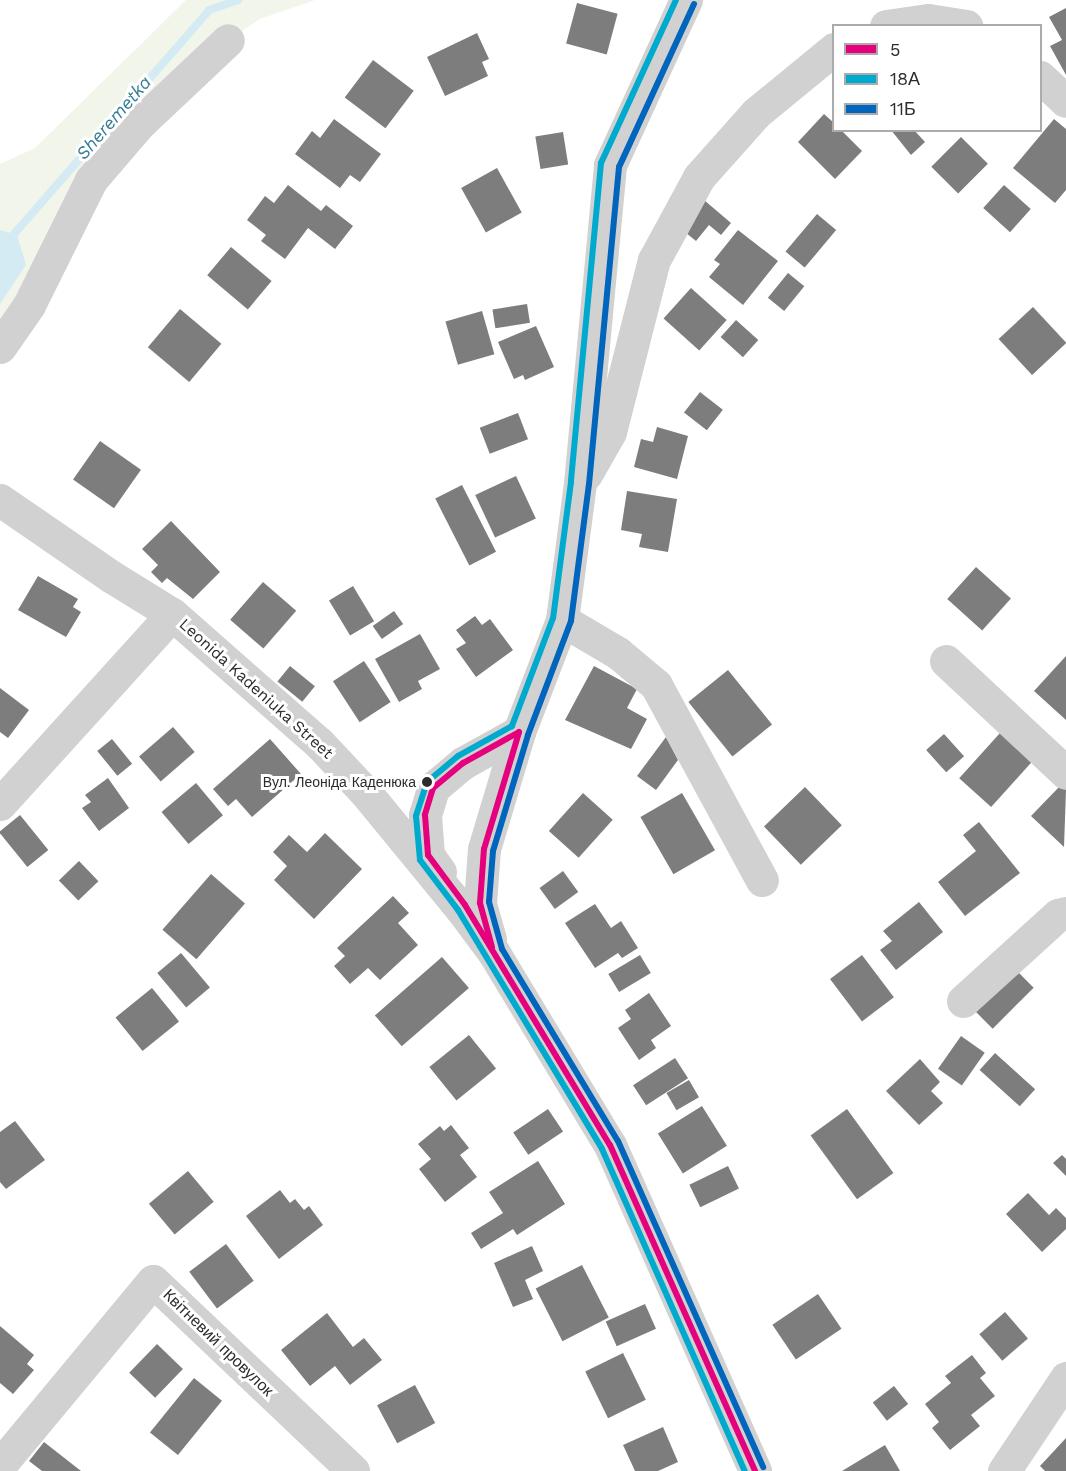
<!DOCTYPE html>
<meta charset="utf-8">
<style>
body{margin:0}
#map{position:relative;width:1066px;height:1471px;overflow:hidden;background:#fff;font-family:"Work Sans",sans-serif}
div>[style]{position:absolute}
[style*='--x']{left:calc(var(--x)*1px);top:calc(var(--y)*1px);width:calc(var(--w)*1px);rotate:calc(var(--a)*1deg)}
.green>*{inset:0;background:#f1f5ea}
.water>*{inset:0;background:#d4ebf3}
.stream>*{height:8px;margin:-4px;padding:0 4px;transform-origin:4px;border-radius:4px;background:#d4ebf3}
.building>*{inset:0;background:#7d7d7d;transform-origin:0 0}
.minor>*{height:33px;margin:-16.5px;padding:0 16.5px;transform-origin:16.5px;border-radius:16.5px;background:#d1d1d1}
.bus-1>*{height:6px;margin:-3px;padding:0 3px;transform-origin:3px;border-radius:3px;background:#e5007d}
.bus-2>*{height:6px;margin:-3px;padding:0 3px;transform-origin:3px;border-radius:3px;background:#00a9ce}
.bus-3>*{height:6px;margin:-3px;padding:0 3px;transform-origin:3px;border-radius:3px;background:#0065bd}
.dots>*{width:16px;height:16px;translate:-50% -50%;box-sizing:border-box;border:3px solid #fff;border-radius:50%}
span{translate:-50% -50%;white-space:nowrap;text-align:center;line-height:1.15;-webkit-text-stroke:6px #fff;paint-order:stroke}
.bus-label{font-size:14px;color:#2c2c2c}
.right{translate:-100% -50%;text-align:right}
.street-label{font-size:16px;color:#2c2c2c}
.water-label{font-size:18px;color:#337d95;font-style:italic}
.legend{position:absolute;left:832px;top:24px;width:210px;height:108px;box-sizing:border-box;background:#fff;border:2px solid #ababab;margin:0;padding:8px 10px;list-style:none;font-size:18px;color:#2c2c2c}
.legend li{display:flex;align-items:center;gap:12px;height:30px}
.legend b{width:30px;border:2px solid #ababab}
</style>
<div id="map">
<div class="green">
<i style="clip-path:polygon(186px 0,315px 0,260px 19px,228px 40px,139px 124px,0 347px,0 164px,35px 148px)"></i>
</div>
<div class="water">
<i style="clip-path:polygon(0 230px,17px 235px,26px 265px,0 304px)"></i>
</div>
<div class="stream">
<i style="--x:0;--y:250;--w:318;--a:-48.9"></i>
<i style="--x:209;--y:10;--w:31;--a:-19"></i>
</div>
<div class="building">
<i style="left:577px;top:3px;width:42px;height:42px;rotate:15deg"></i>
<i style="clip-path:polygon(1066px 8px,1066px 75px,1050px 46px,1062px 40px,1049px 17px)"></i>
<i style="clip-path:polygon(477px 33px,489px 59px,482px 62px,488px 76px,445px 96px,427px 57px)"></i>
<i style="left:373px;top:60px;width:51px;height:47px;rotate:37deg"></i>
<i style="clip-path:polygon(824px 114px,834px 123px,834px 130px,841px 130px,862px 151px,835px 179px,798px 142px)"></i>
<i style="clip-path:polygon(334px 119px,381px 154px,360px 182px,350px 175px,340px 188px,295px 154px,312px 131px,320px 138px)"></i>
<i style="clip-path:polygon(1054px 119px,1066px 129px,1066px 190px,1055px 203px,1013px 168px)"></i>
<i style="clip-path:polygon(891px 130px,914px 130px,925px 142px,911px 155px)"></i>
<i style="left:563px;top:132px;width:33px;height:28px;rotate:81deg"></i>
<i style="left:961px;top:137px;width:38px;height:42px;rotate:45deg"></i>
<i style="left:497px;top:168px;width:51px;height:41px;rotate:61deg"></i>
<i style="clip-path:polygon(288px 185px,321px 211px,326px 205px,353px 226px,335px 249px,308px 228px,285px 259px,261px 241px,266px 235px,247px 220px,265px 196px,274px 203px)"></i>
<i style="left:1004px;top:185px;width:36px;height:31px;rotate:42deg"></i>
<i style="clip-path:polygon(704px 200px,731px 223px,721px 235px,709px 225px,696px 241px,680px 228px)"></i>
<i style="left:817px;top:214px;width:25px;height:49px;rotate:40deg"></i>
<i style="clip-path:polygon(738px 230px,778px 261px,743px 305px,709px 277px,720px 264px,714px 260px)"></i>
<i style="left:231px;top:247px;width:53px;height:37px;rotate:40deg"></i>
<i style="left:788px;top:273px;width:21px;height:32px;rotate:39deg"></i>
<i style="left:691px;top:288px;width:48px;height:41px;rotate:42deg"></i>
<i style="left:527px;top:304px;width:19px;height:35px;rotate:81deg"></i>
<i style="left:1033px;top:307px;width:49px;height:47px;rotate:47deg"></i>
<i style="left:180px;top:309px;width:54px;height:50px;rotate:40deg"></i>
<i style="left:482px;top:311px;width:45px;height:38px;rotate:74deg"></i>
<i style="left:736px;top:320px;width:30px;height:23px;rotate:42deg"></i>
<i style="clip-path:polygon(536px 326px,554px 367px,525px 380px,523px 375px,514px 379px,498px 342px)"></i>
<i style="left:700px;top:392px;width:29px;height:26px;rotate:38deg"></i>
<i style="left:518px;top:413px;width:28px;height:41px;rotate:69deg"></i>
<i style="clip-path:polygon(657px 427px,688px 436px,677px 479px,634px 467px,641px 439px,653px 442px)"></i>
<i style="left:100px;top:441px;width:50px;height:47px;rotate:35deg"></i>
<i style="left:516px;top:476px;width:47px;height:45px;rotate:65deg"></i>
<i style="left:462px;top:485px;width:75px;height:30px;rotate:63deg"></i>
<i style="clip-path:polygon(627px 491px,677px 499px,668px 552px,639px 547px,642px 534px,621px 530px)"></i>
<i style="clip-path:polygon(171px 521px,220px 572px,193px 599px,167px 578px,162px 583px,151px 572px,158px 565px,142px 549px)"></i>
<i style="left:976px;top:567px;width:47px;height:43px;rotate:42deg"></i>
<i style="clip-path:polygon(38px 576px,78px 599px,73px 607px,81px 612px,66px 637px,18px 610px)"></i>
<i style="left:263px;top:582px;width:44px;height:50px;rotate:41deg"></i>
<i style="left:353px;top:586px;width:41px;height:28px;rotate:59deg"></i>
<i style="left:394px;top:611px;width:16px;height:26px;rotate:55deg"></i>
<i style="clip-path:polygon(475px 616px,482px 625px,490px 619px,513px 650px,476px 677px,456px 649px,466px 643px,456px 630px)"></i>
<i style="clip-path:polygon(420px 634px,440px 669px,418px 681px,422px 689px,399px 702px,375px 659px)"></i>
<i style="clip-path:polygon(1066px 656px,1066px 720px,1034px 691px)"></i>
<i style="left:364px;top:661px;width:49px;height:37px;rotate:57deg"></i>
<i style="left:290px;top:666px;width:32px;height:20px;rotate:39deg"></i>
<i style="clip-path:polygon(594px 666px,637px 689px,627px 708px,647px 719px,631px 749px,565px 720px)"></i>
<i style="left:728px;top:670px;width:70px;height:51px;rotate:51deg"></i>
<i style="clip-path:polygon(0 688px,29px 710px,8px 738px,0 732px)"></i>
<i style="left:173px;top:727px;width:33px;height:45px;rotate:49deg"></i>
<i style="left:1000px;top:733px;width:43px;height:61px;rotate:42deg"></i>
<i style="left:944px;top:734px;width:30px;height:24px;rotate:48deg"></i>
<i style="clip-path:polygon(666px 737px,678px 760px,656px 790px,637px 776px)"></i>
<i style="left:112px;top:739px;width:32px;height:19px;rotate:51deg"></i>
<i style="clip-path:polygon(270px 739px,301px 774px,252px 817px,236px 799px,228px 806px,213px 789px)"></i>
<i style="clip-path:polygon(108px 778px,129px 808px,99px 831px,82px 808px,91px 802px,85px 795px)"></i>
<i style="left:196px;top:783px;width:42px;height:45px;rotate:50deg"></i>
<i style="clip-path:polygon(1061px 785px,1066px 790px,1064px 847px,1031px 816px)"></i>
<i style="left:805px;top:787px;width:53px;height:57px;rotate:46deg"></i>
<i style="left:583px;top:793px;width:40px;height:51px;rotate:42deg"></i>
<i style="left:682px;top:793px;width:66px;height:48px;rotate:60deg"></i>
<i style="left:20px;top:815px;width:45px;height:27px;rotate:51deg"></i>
<i style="clip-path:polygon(979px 822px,1020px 873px,965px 916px,938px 882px,976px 851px,963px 835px)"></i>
<i style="clip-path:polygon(325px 833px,362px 869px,314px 919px,274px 880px,287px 866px,273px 852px,289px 835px,307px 852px)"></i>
<i style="left:79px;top:861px;width:28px;height:28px;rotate:46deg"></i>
<i style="left:563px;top:871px;width:26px;height:29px;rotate:54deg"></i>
<i style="left:211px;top:874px;width:45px;height:74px;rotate:41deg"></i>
<i style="clip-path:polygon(393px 896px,409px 913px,398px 923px,418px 945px,380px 980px,368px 968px,350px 984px,334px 966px,345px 956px,337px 948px)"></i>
<i style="clip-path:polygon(919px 902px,943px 932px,896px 970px,880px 950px,892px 941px,883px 931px)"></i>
<i style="clip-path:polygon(595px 904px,611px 928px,621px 921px,638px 948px,622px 958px,618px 953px,595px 968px,565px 923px)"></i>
<i style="left:181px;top:953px;width:45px;height:31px;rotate:50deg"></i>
<i style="left:640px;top:955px;width:21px;height:37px;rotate:59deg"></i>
<i style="left:862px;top:955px;width:53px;height:40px;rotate:53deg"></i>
<i style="left:442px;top:957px;width:41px;height:89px;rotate:49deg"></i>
<i style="left:1016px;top:970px;width:25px;height:58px;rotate:45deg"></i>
<i style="left:152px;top:988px;width:43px;height:47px;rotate:51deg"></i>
<i style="clip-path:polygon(649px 993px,671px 1026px,651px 1040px,656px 1048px,639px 1060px,618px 1028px,631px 1019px,625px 1010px)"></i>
<i style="left:469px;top:1035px;width:43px;height:51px;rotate:51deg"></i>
<i style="left:961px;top:1036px;width:29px;height:40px;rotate:35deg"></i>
<i style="left:995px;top:1053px;width:54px;height:23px;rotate:42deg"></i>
<i style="left:675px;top:1058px;width:24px;height:50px;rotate:57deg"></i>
<i style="clip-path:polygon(920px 1059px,940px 1082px,931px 1091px,943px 1103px,919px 1125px,886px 1091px)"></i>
<i style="left:689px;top:1080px;width:20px;height:26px;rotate:60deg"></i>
<i style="left:702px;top:1106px;width:47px;height:52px;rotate:58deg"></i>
<i style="left:548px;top:1109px;width:27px;height:42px;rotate:56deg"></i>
<i style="left:847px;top:1109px;width:79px;height:45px;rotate:54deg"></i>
<i style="clip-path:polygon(15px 1121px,45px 1160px,6px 1189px,0 1182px,0 1132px)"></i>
<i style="clip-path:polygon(451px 1125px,469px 1148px,460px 1155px,477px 1177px,445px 1202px,419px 1169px,431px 1159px,418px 1144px,440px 1126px,444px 1131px)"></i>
<i style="clip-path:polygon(1062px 1155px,1066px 1159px,1066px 1176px,1053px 1163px)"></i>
<i style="clip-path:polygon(538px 1161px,565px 1204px,517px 1235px,513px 1229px,481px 1249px,471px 1233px,503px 1213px,489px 1192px)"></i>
<i style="left:728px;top:1166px;width:25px;height:43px;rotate:64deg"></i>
<i style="left:188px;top:1171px;width:40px;height:51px;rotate:50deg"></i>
<i style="clip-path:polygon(280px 1190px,290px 1203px,295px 1199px,304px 1210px,309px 1206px,323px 1225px,279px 1259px,246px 1216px)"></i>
<i style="clip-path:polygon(1028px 1193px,1049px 1215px,1056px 1208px,1066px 1218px,1066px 1229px,1042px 1252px,1006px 1214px)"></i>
<i style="left:226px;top:1244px;width:46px;height:46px;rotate:53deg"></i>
<i style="clip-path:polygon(532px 1246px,543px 1271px,525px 1280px,533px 1299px,513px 1307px,494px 1263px)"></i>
<i style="left:582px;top:1265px;width:59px;height:52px;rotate:63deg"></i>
<i style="left:818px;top:1294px;width:42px;height:55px;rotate:56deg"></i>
<i style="left:645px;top:1304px;width:27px;height:43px;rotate:66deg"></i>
<i style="left:1005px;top:1312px;width:35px;height:34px;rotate:49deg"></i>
<i style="clip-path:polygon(327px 1313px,353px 1347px,364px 1338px,382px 1360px,350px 1385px,335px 1366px,310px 1386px,281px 1350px)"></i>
<i style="clip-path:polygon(0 1326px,34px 1355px,27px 1364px,34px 1370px,13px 1394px,0 1383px)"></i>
<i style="left:157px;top:1344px;width:36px;height:40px;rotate:44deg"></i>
<i style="left:623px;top:1353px;width:52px;height:42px;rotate:64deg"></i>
<i style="clip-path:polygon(972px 1355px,986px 1373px,980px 1378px,995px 1396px,971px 1415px,980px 1426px,950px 1450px,932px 1428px,939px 1422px,925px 1404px,951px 1383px,945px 1376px)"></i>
<i style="left:194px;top:1378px;width:36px;height:70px;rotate:39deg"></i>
<i style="left:415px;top:1385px;width:43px;height:43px;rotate:62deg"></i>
<i style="left:894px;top:1386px;width:23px;height:27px;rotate:52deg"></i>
<i style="clip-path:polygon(663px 1427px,678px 1462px,658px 1471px,635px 1471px,623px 1445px)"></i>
<i style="clip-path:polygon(1066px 1438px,1066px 1471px,1045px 1471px,1040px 1466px)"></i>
<i style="clip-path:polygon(44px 1442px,81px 1471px,42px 1471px,29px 1461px)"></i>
<i style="clip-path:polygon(885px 1445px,900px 1471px,842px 1471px)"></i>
</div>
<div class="minor">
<i style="--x:886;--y:26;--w:42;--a:-8.1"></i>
<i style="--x:928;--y:20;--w:39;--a:9"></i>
<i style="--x:1040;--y:77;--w:35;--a:43"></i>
<i style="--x:0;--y:347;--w:51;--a:-55.4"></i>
<i style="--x:29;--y:305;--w:140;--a:-63.6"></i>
<i style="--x:91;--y:180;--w:74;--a:-49.4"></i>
<i style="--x:139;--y:124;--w:122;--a:-43.3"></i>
<i style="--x:586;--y:474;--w:48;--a:-60.3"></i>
<i style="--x:610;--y:432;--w:178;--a:-75.7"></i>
<i style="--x:654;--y:260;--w:94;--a:-61.5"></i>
<i style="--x:699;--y:177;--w:86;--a:-48.3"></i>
<i style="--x:756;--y:113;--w:101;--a:-39.4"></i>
<i style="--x:0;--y:500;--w:136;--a:34.5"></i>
<i style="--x:112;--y:577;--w:70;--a:31.7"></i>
<i style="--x:172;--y:614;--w:196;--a:41.3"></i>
<i style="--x:319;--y:743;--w:69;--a:46.8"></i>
<i style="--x:366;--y:793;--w:151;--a:50.6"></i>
<i style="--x:462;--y:910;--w:54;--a:53.3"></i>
<i style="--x:494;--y:953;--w:224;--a:58.9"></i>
<i style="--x:610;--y:1145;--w:357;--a:66"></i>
<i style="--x:562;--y:620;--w:65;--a:30.5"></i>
<i style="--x:618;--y:653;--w:50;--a:40.1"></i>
<i style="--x:656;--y:685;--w:222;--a:61.5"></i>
<i style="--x:946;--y:661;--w:164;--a:43"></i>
<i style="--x:0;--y:804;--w:256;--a:-47.8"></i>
<i style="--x:440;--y:872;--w:21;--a:-125"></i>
<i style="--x:428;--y:855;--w:40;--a:-94.3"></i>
<i style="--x:425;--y:815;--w:28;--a:-73"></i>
<i style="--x:433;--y:788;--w:39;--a:-40"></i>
<i style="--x:463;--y:763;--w:64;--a:-29"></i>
<i style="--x:490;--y:939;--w:37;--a:-106"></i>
<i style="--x:480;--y:903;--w:54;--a:-85.8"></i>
<i style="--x:484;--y:849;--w:122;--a:-73.3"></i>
<i style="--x:519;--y:732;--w:120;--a:-69"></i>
<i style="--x:562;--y:620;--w:138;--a:-82.5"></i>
<i style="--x:580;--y:483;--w:319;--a:-84.6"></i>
<i style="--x:610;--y:165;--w:182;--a:-65.3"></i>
<i style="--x:963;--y:1001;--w:128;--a:-42.2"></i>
<i style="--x:1058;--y:915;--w:8;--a:-14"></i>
<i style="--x:0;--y:1465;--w:239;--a:-50.3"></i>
<i style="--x:153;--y:1281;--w:276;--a:43.5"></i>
<i style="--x:1004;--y:1471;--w:112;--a:-56.3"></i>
</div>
<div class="bus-1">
<i style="--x:519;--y:732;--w:64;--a:151"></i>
<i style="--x:463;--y:763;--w:39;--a:140"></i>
<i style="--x:433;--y:788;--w:28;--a:107"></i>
<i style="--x:425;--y:815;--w:40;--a:85.7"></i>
<i style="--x:428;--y:855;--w:62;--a:53.5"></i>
<i style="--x:465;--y:905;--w:280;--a:58.9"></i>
<i style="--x:610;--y:1145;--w:357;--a:66"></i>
<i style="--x:492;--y:947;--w:46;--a:-105.3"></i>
<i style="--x:480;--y:903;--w:54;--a:-85.8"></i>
<i style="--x:484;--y:849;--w:122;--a:-73.3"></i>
</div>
<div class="bus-2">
<i style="--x:676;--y:0;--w:179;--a:114.7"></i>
<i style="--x:601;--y:163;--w:320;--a:95.4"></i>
<i style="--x:571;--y:482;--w:137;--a:97.5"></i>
<i style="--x:553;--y:618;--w:116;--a:110.8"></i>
<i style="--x:512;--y:726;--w:62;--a:150.9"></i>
<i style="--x:458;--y:756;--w:40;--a:140"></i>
<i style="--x:427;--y:782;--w:36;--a:108"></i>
<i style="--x:416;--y:816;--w:44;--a:84.8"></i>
<i style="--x:420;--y:860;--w:63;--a:52.8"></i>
<i style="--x:458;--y:910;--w:279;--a:58.9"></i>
<i style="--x:602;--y:1149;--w:352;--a:66.1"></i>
</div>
<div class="bus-3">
<i style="--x:694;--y:4;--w:179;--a:114.7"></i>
<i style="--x:619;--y:167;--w:318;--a:95.4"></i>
<i style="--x:589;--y:484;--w:138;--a:97.5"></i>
<i style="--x:571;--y:621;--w:122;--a:110.7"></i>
<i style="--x:528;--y:735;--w:121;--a:106.8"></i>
<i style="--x:493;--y:851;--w:51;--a:94.5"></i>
<i style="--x:489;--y:902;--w:49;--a:74.5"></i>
<i style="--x:502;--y:949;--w:224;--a:58.9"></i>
<i style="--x:618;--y:1141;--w:357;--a:66"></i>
</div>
<div class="dots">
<i style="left:427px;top:782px;background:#2c2c2c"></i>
</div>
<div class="bus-label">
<span class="right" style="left:416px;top:782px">Вул. Леоніда Каденюка</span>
</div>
<div class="street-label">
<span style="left:256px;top:689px;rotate:42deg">Leonida Kadeniuka Street</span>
<span style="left:218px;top:1343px;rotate:44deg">Квітневий провулок</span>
</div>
<div class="water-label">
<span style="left:114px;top:118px;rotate:-49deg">Sheremetka</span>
</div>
<ul class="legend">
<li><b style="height:8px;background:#e5007d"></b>5</li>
<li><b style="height:8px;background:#00a9ce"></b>18А</li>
<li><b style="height:8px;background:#0065bd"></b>11Б</li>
</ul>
</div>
